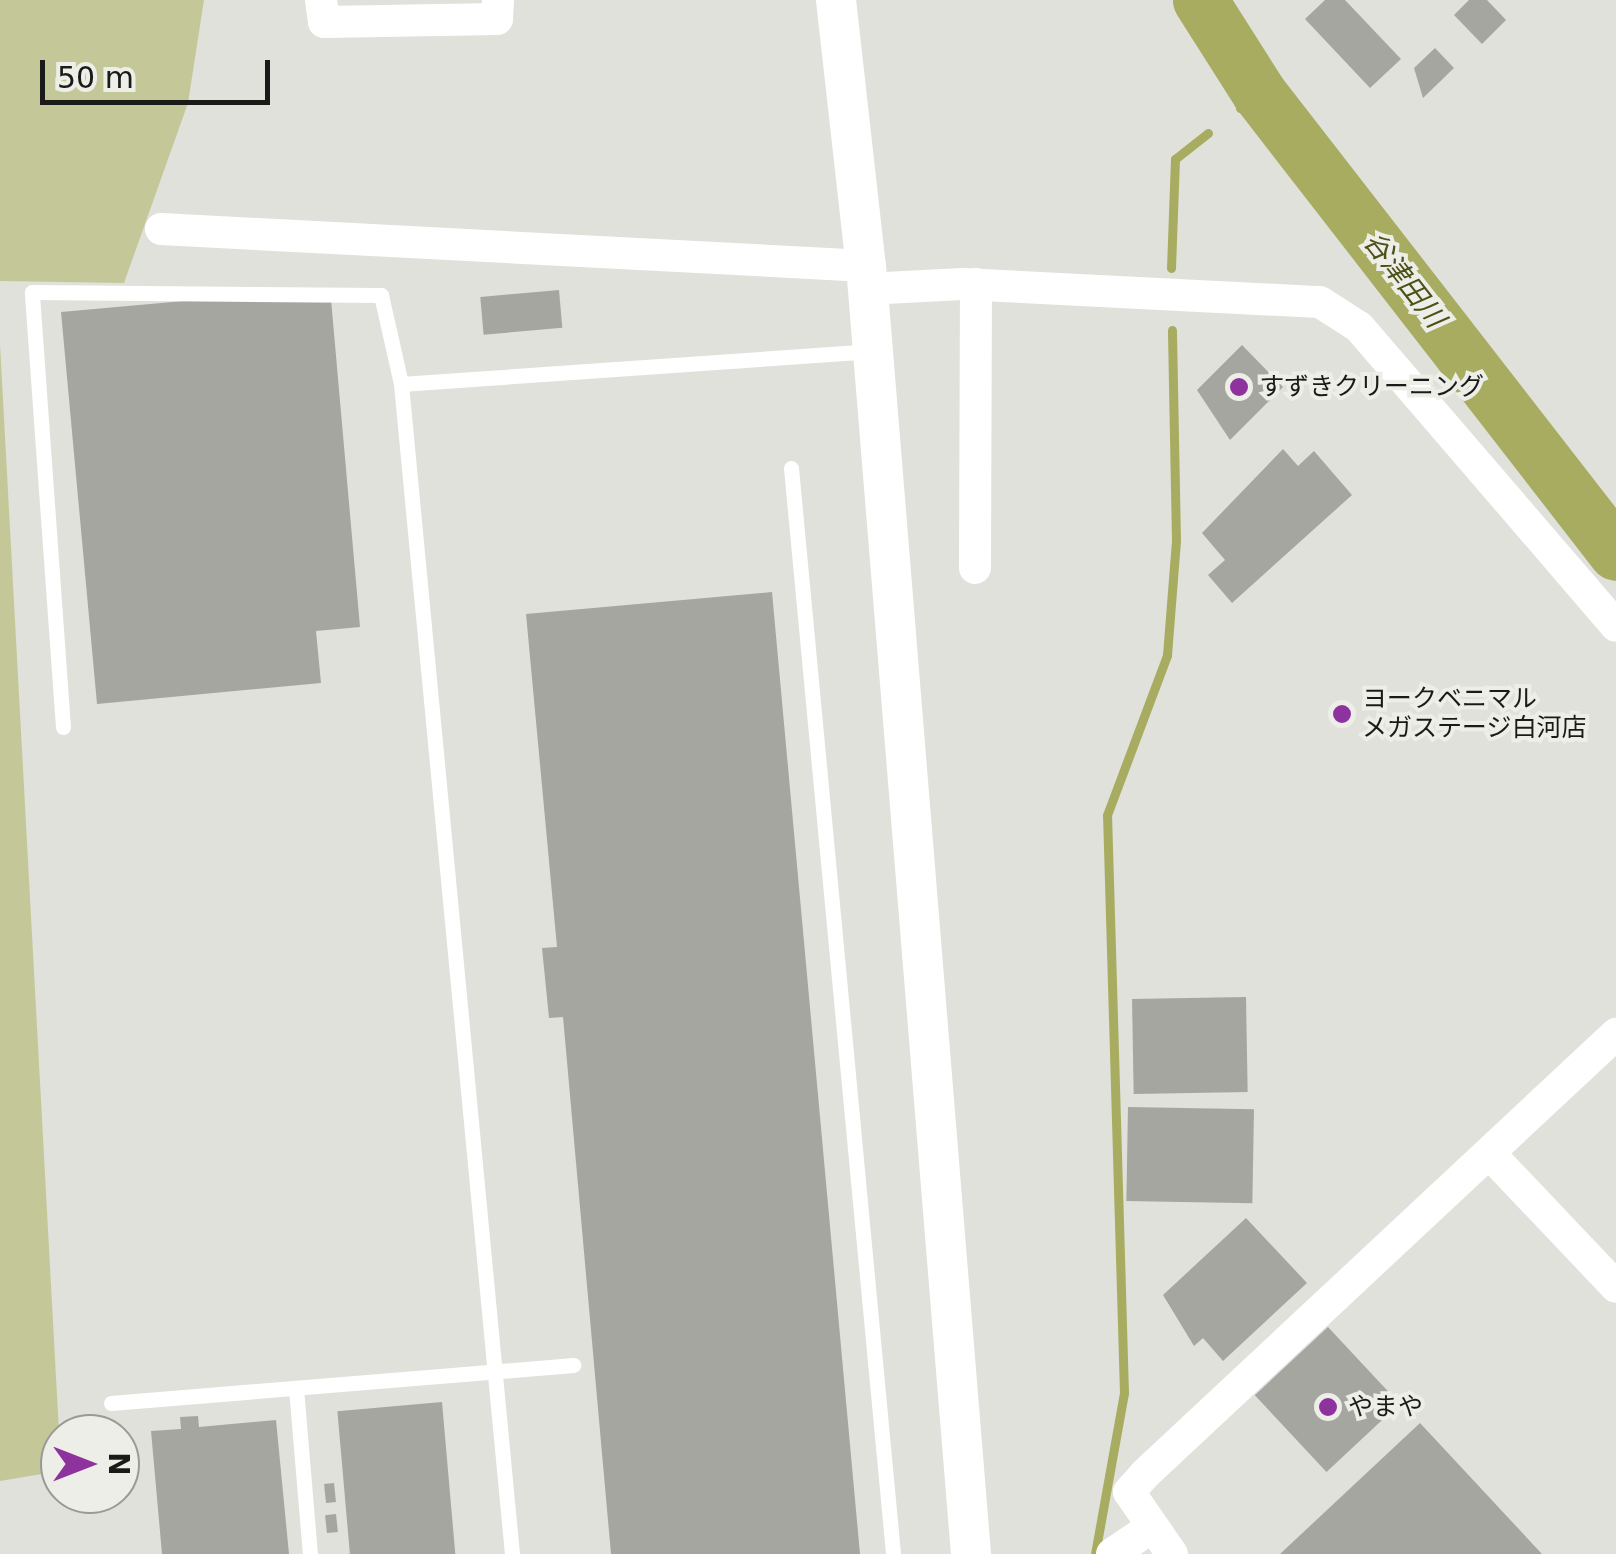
<!DOCTYPE html>
<meta charset="utf-8">
<style>
body{margin:0}
#map{position:relative;width:1616px;height:1554px;overflow:hidden;background:#e0e1db;font-family:"DejaVu Sans","Noto Sans JP",sans-serif}
div>[style]{position:absolute}
[style*='--x']{left:calc(var(--x)*1px);top:calc(var(--y)*1px);width:calc(var(--w)*1px);rotate:calc(var(--a)*1deg)}
.green>*{inset:0;background:#c4c899}
.stream>*{height:9px;margin:-4.5px;padding:0 4.5px;transform-origin:4.5px;border-radius:4.5px;background:#a7ac60}
.river>*{height:55px;margin:-27.5px;padding:0 27.5px;transform-origin:27.5px;border-radius:27.5px;background:#a7ac60}
.building>*{inset:0;background:#a6a6a1;transform-origin:0 0}
.service>*{height:15px;margin:-7.5px;padding:0 7.5px;transform-origin:7.5px;border-radius:7.5px;background:#fff}
.minor>*{height:32px;margin:-16px;padding:0 16px;transform-origin:16px;border-radius:16px;background:#fff}
.tertiary>*{height:40px;margin:-20px;padding:0 20px;transform-origin:20px;border-radius:20px;background:#fff}
.dots>*{width:28px;height:28px;translate:-50% -50%;box-sizing:border-box;border:5px solid #edeee8;border-radius:50%}
span{translate:-50% -50%;white-space:nowrap;text-align:center;line-height:1.15;-webkit-text-stroke:8px #edeee8;paint-order:stroke}
.poi-label{font-size:25px;color:#1a1a18}
.left{translate:0 -50%;text-align:left}
.water-label{font-size:28px;color:#4d5017;font-style:italic}
.north{position:absolute;left:40px;top:1414px;width:100px;height:100px;box-sizing:border-box;background:#edeee8;border:2px solid #999995;border-radius:50%;rotate:90deg;font-size:28px;font-weight:700;line-height:40px;text-align:center;color:#1a1a18}
.north::after{content:'';display:block;margin:auto;width:35px;height:45px;background:#8e339e;clip-path:polygon(50% 0,100% 100%,50% 72%,0 100%)}
.scale{position:absolute;left:40px;top:60px;width:230px;height:45px;box-sizing:border-box;border:5px solid #1a1a18;border-top:0;padding-left:12px;font-size:30px;line-height:35px;white-space:nowrap;color:#1a1a18;-webkit-text-stroke:8px #edeee8;paint-order:stroke}
</style>
<div id="map">
<div class="green">
<i style="clip-path:polygon(0 0,204px 0,188px 103px,124px 283px,0 281px)"></i>
<i style="clip-path:polygon(0 344px,60px 1451px,60px 1471px,0 1481px)"></i>
</div>
<div class="stream">
<i style="--x:1240;--y:108;--w:24;--a:-38"></i>
<i style="--x:1171;--y:268;--w:109;--a:-87.9"></i>
<i style="--x:1175;--y:159;--w:42;--a:-38.2"></i>
<i style="--x:1095;--y:1554;--w:164;--a:-79.8"></i>
<i style="--x:1124;--y:1393;--w:578;--a:-91.68"></i>
<i style="--x:1107;--y:815;--w:171;--a:-69.4"></i>
<i style="--x:1167;--y:655;--w:114;--a:-85.5"></i>
<i style="--x:1176;--y:541;--w:211;--a:-91.1"></i>
</div>
<div class="river">
<i style="--x:1200;--y:0;--w:110;--a:57.6"></i>
<i style="--x:1259;--y:93;--w:582;--a:52.19"></i>
</div>
<div class="building">
<i style="clip-path:polygon(1325px 0,1345px 0,1401px 59px,1370px 88px,1305px 19px)"></i>
<i style="clip-path:polygon(1469px 0,1487px 0,1506px 20px,1482px 44px,1454px 15px)"></i>
<i style="clip-path:polygon(1435px 48px,1454px 68px,1423px 98px,1414px 68px)"></i>
<i style="clip-path:polygon(330px 288px,360px 627px,316px 631px,321px 683px,97px 704px,61px 312px)"></i>
<i style="left:559px;top:290px;width:38px;height:79px;rotate:85deg"></i>
<i style="clip-path:polygon(1242px 345px,1283px 387px,1230px 440px,1197px 390px)"></i>
<i style="clip-path:polygon(1283px 449px,1298px 466px,1314px 451px,1352px 495px,1232px 603px,1208px 575px,1225px 560px,1202px 533px)"></i>
<i style="clip-path:polygon(772px 592px,860px 1554px,611px 1554px,563px 1017px,549px 1018px,542px 948px,557px 947px,526px 614px)"></i>
<i style="left:1246px;top:997px;width:95px;height:114px;rotate:89deg"></i>
<i style="left:1128px;top:1107px;width:126px;height:94px;rotate:1deg"></i>
<i style="clip-path:polygon(1246px 1218px,1307px 1283px,1223px 1361px,1203px 1338px,1194px 1346px,1163px 1295px)"></i>
<i style="left:1328px;top:1327px;width:105px;height:100px;rotate:47deg"></i>
<i style="left:442px;top:1402px;width:153px;height:105px;rotate:85deg"></i>
<i style="clip-path:polygon(198px 1416px,199px 1427px,276px 1420px,289px 1554px,162px 1554px,151px 1431px,181px 1429px,180px 1417px)"></i>
<i style="clip-path:polygon(1420px 1423px,1542px 1554px,1280px 1554px)"></i>
<i style="left:334px;top:1483px;width:19px;height:10px;rotate:84deg"></i>
<i style="left:336px;top:1514px;width:18px;height:11px;rotate:84deg"></i>
</div>
<div class="service">
<i style="--x:791;--y:468;--w:1091;--a:84.63"></i>
<i style="--x:63;--y:727;--w:436;--a:-94.1"></i>
<i style="--x:32;--y:292;--w:349;--a:0.5"></i>
<i style="--x:381;--y:295;--w:91;--a:77.3"></i>
<i style="--x:296;--y:1388;--w:167;--a:85.2"></i>
<i style="--x:111;--y:1403;--w:464;--a:-4.7"></i>
<i style="--x:512;--y:1554;--w:1175;--a:-95.42"></i>
<i style="--x:401;--y:384;--w:470;--a:-4"></i>
</div>
<div class="minor">
<i style="--x:321;--y:0;--w:22;--a:82"></i>
<i style="--x:324;--y:22;--w:173;--a:-1"></i>
<i style="--x:497;--y:19;--w:19;--a:-87"></i>
<i style="--x:161;--y:229;--w:706;--a:3"></i>
<i style="--x:866;--y:289;--w:96;--a:-3"></i>
<i style="--x:962;--y:284;--w:358;--a:2.9"></i>
<i style="--x:1320;--y:302;--w:46;--a:32.7"></i>
<i style="--x:1359;--y:327;--w:394;--a:49.3"></i>
<i style="--x:975;--y:568;--w:284;--a:-89.8"></i>
<i style="--x:1490;--y:1154;--w:183;--a:46.5"></i>
<i style="--x:1112;--y:1554;--w:45;--a:-34"></i>
<i style="--x:1172;--y:1554;--w:75;--a:-124.7"></i>
<i style="--x:1129;--y:1492;--w:24;--a:-48"></i>
<i style="--x:1145;--y:1474;--w:645;--a:-43.05"></i>
</div>
<div class="tertiary">
<i style="--x:836;--y:0;--w:268;--a:83.6"></i>
<i style="--x:866;--y:266;--w:1292;--a:85.34"></i>
</div>
<div class="dots">
<i style="left:1239px;top:387px;background:#8e339e"></i>
<i style="left:1342px;top:714px;background:#8e339e"></i>
<i style="left:1328px;top:1407px;background:#8e339e"></i>
</div>
<div class="poi-label">
<span class="left" style="left:1259px;top:387px">すずきクリーニング</span>
<span class="left" style="left:1362px;top:714px">ヨークベニマル<br>メガステージ白河店</span>
<span class="left" style="left:1348px;top:1407px">やまや</span>
</div>
<div class="water-label">
<span style="left:1404px;top:280px;rotate:52deg">谷津田川</span>
</div>
<div class="north">N</div>
<div class="scale">50 m</div>
</div>
